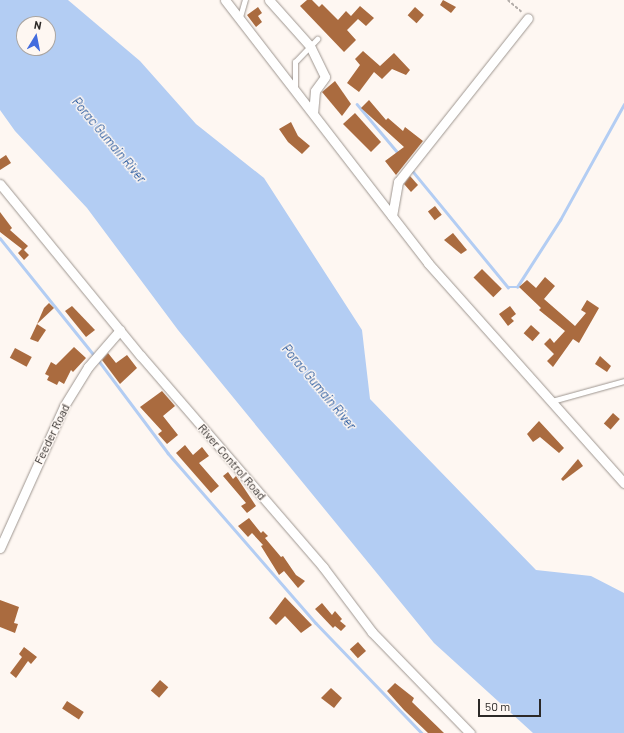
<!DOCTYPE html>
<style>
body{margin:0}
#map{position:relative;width:624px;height:733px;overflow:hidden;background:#fef7f2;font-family:Barlow,sans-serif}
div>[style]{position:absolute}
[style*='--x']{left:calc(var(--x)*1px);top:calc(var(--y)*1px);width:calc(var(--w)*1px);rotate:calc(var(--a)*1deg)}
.water>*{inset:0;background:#b3cdf3}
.stream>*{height:2.5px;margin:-1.25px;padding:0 1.25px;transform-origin:1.25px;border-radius:1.25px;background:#b3cdf3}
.building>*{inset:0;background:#aa6b3f;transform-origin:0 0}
.path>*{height:1.5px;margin-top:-0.75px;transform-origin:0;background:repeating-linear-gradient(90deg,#b4aeaa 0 3px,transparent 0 5px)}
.roads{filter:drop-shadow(0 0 1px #9e9690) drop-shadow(0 0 1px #9e9690)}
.service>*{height:4.5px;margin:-2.25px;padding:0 2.25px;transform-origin:2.25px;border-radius:2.25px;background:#fff}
.minor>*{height:9px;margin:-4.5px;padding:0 4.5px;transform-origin:4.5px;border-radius:4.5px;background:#fff}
span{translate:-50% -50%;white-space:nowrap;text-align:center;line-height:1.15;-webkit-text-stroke:3px #fef7f2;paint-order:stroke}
.street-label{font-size:12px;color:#2c2927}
.water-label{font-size:13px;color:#23569e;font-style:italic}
.north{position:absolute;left:16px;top:16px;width:40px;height:40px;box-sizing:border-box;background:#fef7f2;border:1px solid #aaa5a1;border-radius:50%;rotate:10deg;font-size:11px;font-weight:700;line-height:16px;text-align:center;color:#2c2927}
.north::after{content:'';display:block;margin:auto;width:14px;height:18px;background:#436cde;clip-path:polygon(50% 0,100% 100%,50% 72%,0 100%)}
.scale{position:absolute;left:478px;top:699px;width:63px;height:18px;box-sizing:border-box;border:2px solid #2c2927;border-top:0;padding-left:5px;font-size:12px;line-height:14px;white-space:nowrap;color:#2c2927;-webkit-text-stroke:3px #fef7f2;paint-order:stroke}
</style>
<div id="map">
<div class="water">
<i style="clip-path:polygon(evenodd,0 0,68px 0,140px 61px,196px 124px,264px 178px,362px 330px,370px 399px,536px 570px,591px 576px,624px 593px,624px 733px,533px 733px,434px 643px,178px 330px,87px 208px,15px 131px,0 110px,0 0,24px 24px,48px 24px,48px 48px,24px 48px,24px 24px)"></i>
</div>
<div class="stream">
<i style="--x:357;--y:104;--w:65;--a:50"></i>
<i style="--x:411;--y:169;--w:153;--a:50.6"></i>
<i style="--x:508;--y:287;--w:9;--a:0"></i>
<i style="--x:517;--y:287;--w:80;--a:-57.3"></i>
<i style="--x:560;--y:220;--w:132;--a:-61.1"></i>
<i style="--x:0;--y:238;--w:150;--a:51.2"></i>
<i style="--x:99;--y:361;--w:115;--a:53.1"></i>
<i style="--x:168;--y:453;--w:225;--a:49"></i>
<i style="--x:316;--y:623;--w:153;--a:46.1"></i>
</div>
<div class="building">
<i style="clip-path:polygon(307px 0,312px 0,319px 7px,322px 4px,338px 20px,346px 11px,351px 16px,360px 6px,374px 18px,366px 26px,358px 19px,347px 30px,356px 40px,344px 52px,300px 6px)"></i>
<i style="clip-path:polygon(443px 0,456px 7px,451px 13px,440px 5px)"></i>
<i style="clip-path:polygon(258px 7px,262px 13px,258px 16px,262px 22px,256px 27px,247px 15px)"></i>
<i style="left:415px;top:7px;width:12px;height:11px;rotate:42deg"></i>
<i style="clip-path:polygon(363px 51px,380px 66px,394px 53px,410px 70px,406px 75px,392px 69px,382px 79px,374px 72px,359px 92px,347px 83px,360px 65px,355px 59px)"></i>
<i style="clip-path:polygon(335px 81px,351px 104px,342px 116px,322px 92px)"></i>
<i style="clip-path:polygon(369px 100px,386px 120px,388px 118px,403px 131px,405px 127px,423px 141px,396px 175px,385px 161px,404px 147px,361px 108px)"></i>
<i style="clip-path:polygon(355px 113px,381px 142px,371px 152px,343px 124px)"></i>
<i style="clip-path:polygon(291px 122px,298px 136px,310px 146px,302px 154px,288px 142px,279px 129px)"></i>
<i style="clip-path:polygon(6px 155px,11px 163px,0 170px,0 159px)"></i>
<i style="clip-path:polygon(410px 176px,418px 185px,411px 192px,404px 184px)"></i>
<i style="left:435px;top:206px;width:11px;height:9px;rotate:52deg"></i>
<i style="clip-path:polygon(0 212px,12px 228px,10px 230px,28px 246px,24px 250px,29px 255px,24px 260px,18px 253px,22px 249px,0 232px)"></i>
<i style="clip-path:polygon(453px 233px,467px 250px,461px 254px,444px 240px)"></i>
<i style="left:482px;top:269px;width:28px;height:12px;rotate:45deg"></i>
<i style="clip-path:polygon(545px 277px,555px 286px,544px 299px,575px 326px,586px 313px,581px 310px,587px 300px,599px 308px,579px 343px,573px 339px,553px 367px,547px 361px,554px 354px,544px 344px,550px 338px,554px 343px,565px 331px,539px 310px,541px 308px,519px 287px,527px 280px,536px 288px)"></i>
<i style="clip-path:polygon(49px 303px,54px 308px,37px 324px,44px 308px)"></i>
<i style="clip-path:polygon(72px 306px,95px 330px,86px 337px,65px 311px)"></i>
<i style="clip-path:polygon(510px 306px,516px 314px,511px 318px,514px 321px,508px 326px,499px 314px)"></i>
<i style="clip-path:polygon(37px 324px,46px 330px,38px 342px,30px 339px)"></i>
<i style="left:531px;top:325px;width:12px;height:11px;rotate:42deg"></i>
<i style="clip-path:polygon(74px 347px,86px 358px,73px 372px,71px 370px,64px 384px,59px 381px,57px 385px,47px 380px,49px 376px,45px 374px,51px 362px,56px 365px)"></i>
<i style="left:15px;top:348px;width:19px;height:11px;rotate:28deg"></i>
<i style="clip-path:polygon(108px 353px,116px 363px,127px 355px,137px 368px,120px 384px,102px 360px)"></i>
<i style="clip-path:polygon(600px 356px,611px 366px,607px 372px,595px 364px)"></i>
<i style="clip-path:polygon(162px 391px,175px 406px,163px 416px,178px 435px,167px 444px,158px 434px,162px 431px,140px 407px)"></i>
<i style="left:613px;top:413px;width:9px;height:14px;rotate:41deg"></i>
<i style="clip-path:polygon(539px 421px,564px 448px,559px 453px,540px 437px,533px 442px,527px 434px)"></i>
<i style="clip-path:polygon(185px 445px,193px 455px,202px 447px,209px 456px,199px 463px,219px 486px,211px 493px,176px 453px)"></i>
<i style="clip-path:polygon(578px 459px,583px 466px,563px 481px,561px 479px)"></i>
<i style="clip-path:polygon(228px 472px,233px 479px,236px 476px,256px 506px,247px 513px,241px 506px,246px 503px,223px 476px)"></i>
<i style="clip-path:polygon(249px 518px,261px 533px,263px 531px,268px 536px,265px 538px,281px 557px,283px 556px,296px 575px,305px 581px,298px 588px,284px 571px,279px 575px,261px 546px,263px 545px,252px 533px,248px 537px,238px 526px)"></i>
<i style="clip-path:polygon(285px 597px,312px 625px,301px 633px,285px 616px,276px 625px,269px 618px)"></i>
<i style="clip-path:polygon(0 600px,19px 607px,14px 623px,18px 624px,15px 633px,0 627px)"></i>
<i style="clip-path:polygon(322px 603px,332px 615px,335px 611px,342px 619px,340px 621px,346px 626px,341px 631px,335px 626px,333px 628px,315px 609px)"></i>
<i style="left:358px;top:642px;width:12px;height:11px;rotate:48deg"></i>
<i style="clip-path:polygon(24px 647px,37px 657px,31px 664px,28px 661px,16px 678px,10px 673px,22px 657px,19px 654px)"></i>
<i style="left:160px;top:680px;width:11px;height:14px;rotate:41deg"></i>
<i style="clip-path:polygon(395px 683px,414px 698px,412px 702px,444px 733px,428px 733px,404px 710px,387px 691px)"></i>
<i style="clip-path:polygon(331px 688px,342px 698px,334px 708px,321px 698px)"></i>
<i style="left:67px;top:701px;width:20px;height:9px;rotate:33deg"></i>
</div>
<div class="path">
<i style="--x:508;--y:0;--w:18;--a:41"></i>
</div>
<div class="roads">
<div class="service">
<i style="--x:240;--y:17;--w:18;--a:-74"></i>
<i style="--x:295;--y:88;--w:26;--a:-90"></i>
<i style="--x:295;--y:62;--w:32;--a:-46"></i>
<i style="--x:552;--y:401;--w:75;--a:-15.5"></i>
</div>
<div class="minor">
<i style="--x:225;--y:0;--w:332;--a:52.3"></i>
<i style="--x:428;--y:263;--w:295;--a:48.3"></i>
<i style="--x:269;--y:0;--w:62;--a:48.3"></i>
<i style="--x:310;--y:46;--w:34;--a:64"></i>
<i style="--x:325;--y:77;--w:17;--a:126"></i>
<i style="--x:315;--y:91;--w:22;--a:95"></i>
<i style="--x:0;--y:184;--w:222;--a:50.7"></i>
<i style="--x:141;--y:356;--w:279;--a:49.2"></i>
<i style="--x:323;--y:567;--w:81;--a:53"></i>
<i style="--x:372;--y:632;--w:141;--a:45.9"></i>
<i style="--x:392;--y:216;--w:35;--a:-80"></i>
<i style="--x:398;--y:182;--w:209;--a:-51.6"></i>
<i style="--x:0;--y:548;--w:156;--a:-65.7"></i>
<i style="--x:64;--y:406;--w:46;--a:-58.4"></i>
<i style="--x:88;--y:367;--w:49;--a:-49.1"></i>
</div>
</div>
<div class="street-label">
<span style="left:52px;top:434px;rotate:-64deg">Feeder Road</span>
<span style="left:232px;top:462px;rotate:49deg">River Control Road</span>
</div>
<div class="water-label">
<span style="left:109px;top:140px;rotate:50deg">Porac Gumain River</span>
<span style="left:319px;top:387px;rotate:50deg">Porac Gumain River</span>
</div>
<div class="north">N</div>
<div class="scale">50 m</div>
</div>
